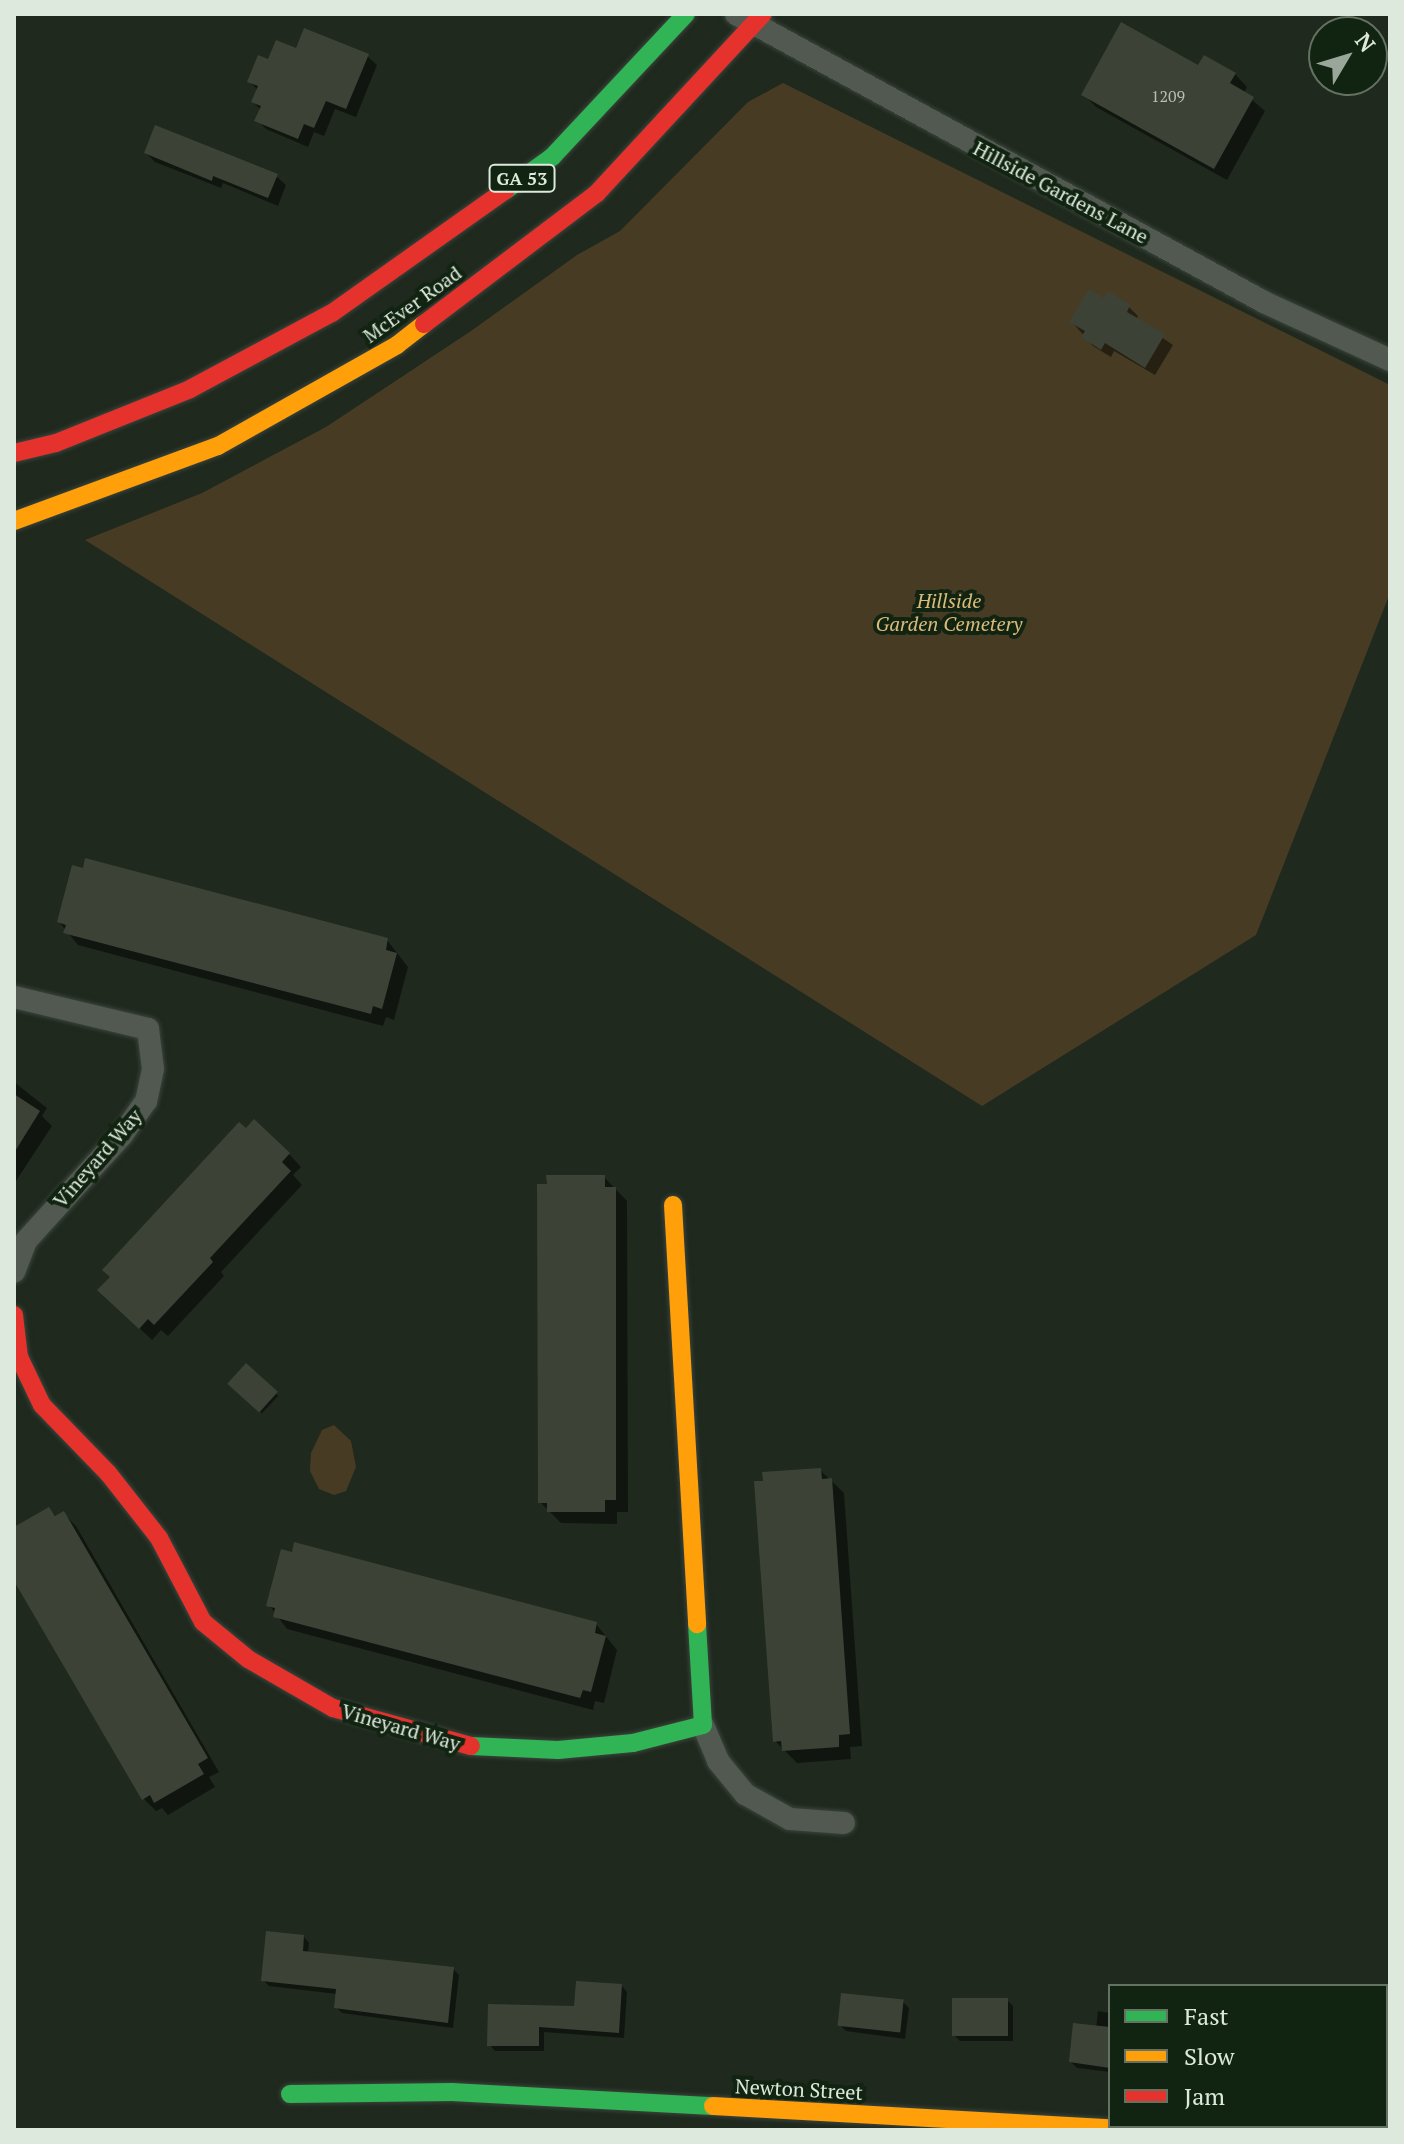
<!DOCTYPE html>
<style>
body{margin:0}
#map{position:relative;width:1404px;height:2144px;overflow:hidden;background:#1f291e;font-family:"PT Serif",serif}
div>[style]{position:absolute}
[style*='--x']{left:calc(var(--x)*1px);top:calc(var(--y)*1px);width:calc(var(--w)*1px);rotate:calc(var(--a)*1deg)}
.green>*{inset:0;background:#473c23}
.shadow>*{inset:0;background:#0007;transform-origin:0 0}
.building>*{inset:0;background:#3d4236;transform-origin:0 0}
.roads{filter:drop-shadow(0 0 2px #3b443b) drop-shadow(0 0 2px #3b443b)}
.street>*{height:22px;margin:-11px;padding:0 11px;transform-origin:11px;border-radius:11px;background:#515950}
.fast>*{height:18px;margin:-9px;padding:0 9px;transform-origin:9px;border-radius:9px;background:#30b455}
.slow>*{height:18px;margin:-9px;padding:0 9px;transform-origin:9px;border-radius:9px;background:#ff9f0a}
.jam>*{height:18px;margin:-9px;padding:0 9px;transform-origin:9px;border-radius:9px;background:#e5322d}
span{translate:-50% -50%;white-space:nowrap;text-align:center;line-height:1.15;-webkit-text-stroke:8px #112311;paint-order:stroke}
.number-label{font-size:16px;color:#b5bfb3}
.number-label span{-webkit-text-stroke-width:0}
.shield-label span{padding:2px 6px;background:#112311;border:2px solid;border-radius:6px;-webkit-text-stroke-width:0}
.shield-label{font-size:18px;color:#dde9dd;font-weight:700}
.street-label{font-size:20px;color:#dde9dd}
.park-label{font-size:20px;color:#dbba7a;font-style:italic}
.frame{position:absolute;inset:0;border:16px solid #dde9dd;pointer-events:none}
.legend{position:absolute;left:1108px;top:1984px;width:280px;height:144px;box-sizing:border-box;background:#112311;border:2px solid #637263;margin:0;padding:10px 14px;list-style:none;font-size:24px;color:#dde9dd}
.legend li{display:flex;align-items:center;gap:16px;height:40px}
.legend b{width:40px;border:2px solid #637263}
.north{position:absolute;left:1308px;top:16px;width:80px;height:80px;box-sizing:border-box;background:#112311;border:2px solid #637263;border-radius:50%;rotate:52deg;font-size:22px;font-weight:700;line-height:32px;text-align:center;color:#dde9dd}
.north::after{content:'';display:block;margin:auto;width:28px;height:36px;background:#9aa69a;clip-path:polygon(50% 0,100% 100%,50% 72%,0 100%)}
</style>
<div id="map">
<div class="green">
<i style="clip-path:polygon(783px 83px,1390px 385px,1390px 593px,1256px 935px,982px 1106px,85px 540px,202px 493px,326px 427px,471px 331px,577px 255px,620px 231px,748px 102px)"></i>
<i style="clip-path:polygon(334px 1425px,351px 1441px,356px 1467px,346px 1491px,334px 1495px,319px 1489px,310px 1471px,311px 1453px,322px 1430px)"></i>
</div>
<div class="shadow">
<i style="clip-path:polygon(297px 51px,367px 56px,377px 65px,356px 117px,335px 109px,324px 136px,314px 132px,308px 147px,266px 129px,257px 120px,261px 110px,253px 102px,258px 90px,249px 81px,270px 62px)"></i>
<i style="clip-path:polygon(1199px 68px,1235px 74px,1247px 87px,1244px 93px,1265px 111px,1227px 180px,1096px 107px,1083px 94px)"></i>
<i style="clip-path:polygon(146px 153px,276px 176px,286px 185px,278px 206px,223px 183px,221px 188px,155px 162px)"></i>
<i style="clip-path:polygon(1105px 301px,1129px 307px,1138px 316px,1136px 320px,1173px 345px,1155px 375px,1114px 351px,1111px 357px,1093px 346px,1071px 321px)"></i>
<i style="clip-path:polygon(59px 922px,387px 940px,408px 967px,394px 1020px,386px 1017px,383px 1026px,78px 945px)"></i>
<i style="clip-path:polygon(14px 1082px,47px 1108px,42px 1116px,52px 1126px,14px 1184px)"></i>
<i style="clip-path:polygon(289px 1154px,301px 1167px,293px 1175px,302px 1185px,221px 1272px,224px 1276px,168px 1336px,161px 1330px,152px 1340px,112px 1302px)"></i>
<i style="clip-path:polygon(604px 1177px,627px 1201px,628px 1512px,617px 1512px,617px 1524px,561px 1523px,540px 1502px)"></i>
<i style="left:246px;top:1366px;width:44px;height:24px;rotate:43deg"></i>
<i style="clip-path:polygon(820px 1470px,844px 1493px,862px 1746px,850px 1747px,851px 1759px,797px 1763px,775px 1741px)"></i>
<i style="clip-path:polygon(49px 1509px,57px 1517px,63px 1513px,76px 1526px,219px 1772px,209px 1777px,215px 1787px,168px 1815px,162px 1808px,156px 1811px,144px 1799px,14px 1577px,14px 1529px)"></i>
<i style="clip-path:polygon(269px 1605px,596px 1624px,617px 1650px,604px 1703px,595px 1701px,593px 1710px,287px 1629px)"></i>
<i style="clip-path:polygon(304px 1937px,309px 1943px,308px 1953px,453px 1969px,459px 1975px,453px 2028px,342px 2013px,336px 2007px,337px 1994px,269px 1986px,263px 1980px)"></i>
<i style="clip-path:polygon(622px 1986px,627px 1992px,624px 2038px,544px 2032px,544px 2051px,495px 2051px,490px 2045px)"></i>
<i style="clip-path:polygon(1007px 2000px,1013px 2006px,1013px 2041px,960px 2041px,954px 2035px)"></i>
<i style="clip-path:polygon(903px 2002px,909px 2008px,905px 2039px,846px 2031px,840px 2025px)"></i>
<i style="clip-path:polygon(1098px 2011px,1110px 2013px,1110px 2072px,1077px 2068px,1071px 2062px,1096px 2028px)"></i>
</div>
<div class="building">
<i style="clip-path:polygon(1121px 22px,1198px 65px,1204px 55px,1236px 73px,1230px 83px,1254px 97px,1214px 169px,1081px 95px)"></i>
<i style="clip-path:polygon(304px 28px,369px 54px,346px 109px,326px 101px,314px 128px,304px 124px,298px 139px,254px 121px,261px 106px,251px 102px,258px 86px,247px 82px,258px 55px,268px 59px,276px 40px,296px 48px)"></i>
<i style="clip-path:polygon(155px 125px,278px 174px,268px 198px,213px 176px,212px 181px,144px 153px)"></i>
<i style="clip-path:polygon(1089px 289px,1104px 298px,1108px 291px,1130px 305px,1127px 312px,1165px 334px,1145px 368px,1105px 343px,1101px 350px,1081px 337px,1085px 331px,1069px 322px)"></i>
<i style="clip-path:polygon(85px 858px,388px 938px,386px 950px,397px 953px,382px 1009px,373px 1006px,371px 1014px,63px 933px,66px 925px,57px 922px,72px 865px,83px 868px)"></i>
<i style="clip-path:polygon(14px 1094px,40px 1111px,14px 1153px)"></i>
<i style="clip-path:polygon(254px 1119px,290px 1153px,282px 1162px,291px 1171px,210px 1258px,213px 1262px,154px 1325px,148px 1319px,139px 1329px,97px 1290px,110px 1277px,102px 1270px,239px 1122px,246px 1128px)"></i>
<i style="clip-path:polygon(546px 1175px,605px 1175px,605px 1187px,616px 1187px,616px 1500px,605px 1500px,605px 1512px,547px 1512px,547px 1503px,538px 1503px,537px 1184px,547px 1184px)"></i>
<i style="left:246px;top:1363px;width:43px;height:28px;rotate:42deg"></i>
<i style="clip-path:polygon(821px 1468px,822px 1479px,832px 1478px,850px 1734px,839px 1735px,839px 1747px,782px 1751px,781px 1741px,773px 1742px,754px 1481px,763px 1481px,762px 1472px)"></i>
<i style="clip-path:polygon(49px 1507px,55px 1516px,64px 1511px,208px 1758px,198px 1764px,204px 1774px,154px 1803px,150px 1795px,142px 1800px,14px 1581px,14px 1527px)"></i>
<i style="clip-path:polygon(294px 1542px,597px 1622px,595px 1633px,606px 1636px,591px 1692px,583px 1690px,580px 1698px,273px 1617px,275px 1608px,266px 1606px,281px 1549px,292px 1552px)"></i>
<i style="clip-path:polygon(266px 1931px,304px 1935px,303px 1951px,454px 1967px,448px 2023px,334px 2008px,336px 1989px,261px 1981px)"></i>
<i style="clip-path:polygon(576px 1981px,622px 1984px,619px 2033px,539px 2027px,539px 2046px,487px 2046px,488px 2004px,574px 2006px)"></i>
<i style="left:841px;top:1993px;width:63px;height:33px;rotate:6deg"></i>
<i style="left:952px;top:1998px;width:56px;height:38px"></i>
<i style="clip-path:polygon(1073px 2023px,1110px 2027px,1110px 2068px,1069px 2062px)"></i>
</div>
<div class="roads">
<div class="street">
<i style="--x:736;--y:14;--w:601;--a:28.61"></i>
<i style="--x:1264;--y:302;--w:139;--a:24.7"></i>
<i style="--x:14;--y:997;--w:138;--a:13.4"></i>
<i style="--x:148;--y:1029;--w:40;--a:82.9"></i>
<i style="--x:153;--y:1069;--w:33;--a:102"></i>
<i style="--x:146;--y:1101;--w:42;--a:125.2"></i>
<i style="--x:122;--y:1135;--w:143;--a:132.2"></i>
<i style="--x:26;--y:1241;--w:33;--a:111"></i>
<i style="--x:703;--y:1725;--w:39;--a:67"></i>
<i style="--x:718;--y:1761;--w:43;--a:50.7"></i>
<i style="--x:745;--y:1794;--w:51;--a:29.1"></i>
<i style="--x:790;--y:1819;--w:54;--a:4.2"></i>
</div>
<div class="fast">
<i style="--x:506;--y:190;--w:57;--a:-35.7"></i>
<i style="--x:552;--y:157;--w:196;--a:-46.9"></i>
<i style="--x:471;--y:1746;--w:87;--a:2.6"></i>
<i style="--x:558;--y:1750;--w:75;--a:-5.3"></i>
<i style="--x:633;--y:1743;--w:72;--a:-14.4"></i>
<i style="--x:703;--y:1725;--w:101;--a:-93.4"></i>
<i style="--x:290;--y:2094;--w:162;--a:-0.7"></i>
<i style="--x:452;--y:2092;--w:261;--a:3.1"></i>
</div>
<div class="slow">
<i style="--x:14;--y:521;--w:217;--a:-20.2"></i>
<i style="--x:218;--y:446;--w:206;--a:-29.4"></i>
<i style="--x:397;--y:345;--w:34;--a:-38"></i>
<i style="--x:673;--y:1205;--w:420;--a:86.7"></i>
<i style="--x:713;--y:2106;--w:432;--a:3.2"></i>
</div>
<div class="jam">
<i style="--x:424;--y:324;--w:217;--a:-37.1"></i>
<i style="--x:597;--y:193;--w:244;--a:-47.2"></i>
<i style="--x:14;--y:453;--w:43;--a:-13.4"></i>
<i style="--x:56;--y:443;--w:144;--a:-21.9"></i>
<i style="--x:190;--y:389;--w:161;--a:-28.2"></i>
<i style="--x:332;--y:313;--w:213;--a:-35.3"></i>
<i style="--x:14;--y:1315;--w:42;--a:83.2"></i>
<i style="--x:19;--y:1357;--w:53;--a:64.4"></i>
<i style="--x:42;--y:1405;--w:95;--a:45.9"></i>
<i style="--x:108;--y:1473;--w:83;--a:51.9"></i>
<i style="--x:159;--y:1538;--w:95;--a:62.4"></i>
<i style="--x:203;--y:1622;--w:58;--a:39.4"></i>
<i style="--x:248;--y:1659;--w:98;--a:30"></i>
<i style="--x:333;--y:1708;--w:143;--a:15.4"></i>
</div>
</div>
<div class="number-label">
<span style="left:1168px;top:96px">1209</span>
</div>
<div class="shield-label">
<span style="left:522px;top:178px">GA 53</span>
</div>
<div class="street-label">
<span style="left:1061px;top:192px;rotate:28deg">Hillside Gardens Lane</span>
<span style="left:412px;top:304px;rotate:-36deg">McEver Road</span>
<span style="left:97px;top:1158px;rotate:-49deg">Vineyard Way</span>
<span style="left:401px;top:1727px;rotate:16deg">Vineyard Way</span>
<span style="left:799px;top:2089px;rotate:3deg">Newton Street</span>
</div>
<div class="park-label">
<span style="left:949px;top:612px">Hillside<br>Garden Cemetery</span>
</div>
<div class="frame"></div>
<ul class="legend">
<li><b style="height:10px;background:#30b455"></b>Fast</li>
<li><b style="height:10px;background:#ff9f0a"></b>Slow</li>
<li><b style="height:10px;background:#e5322d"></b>Jam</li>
</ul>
<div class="north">N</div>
</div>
